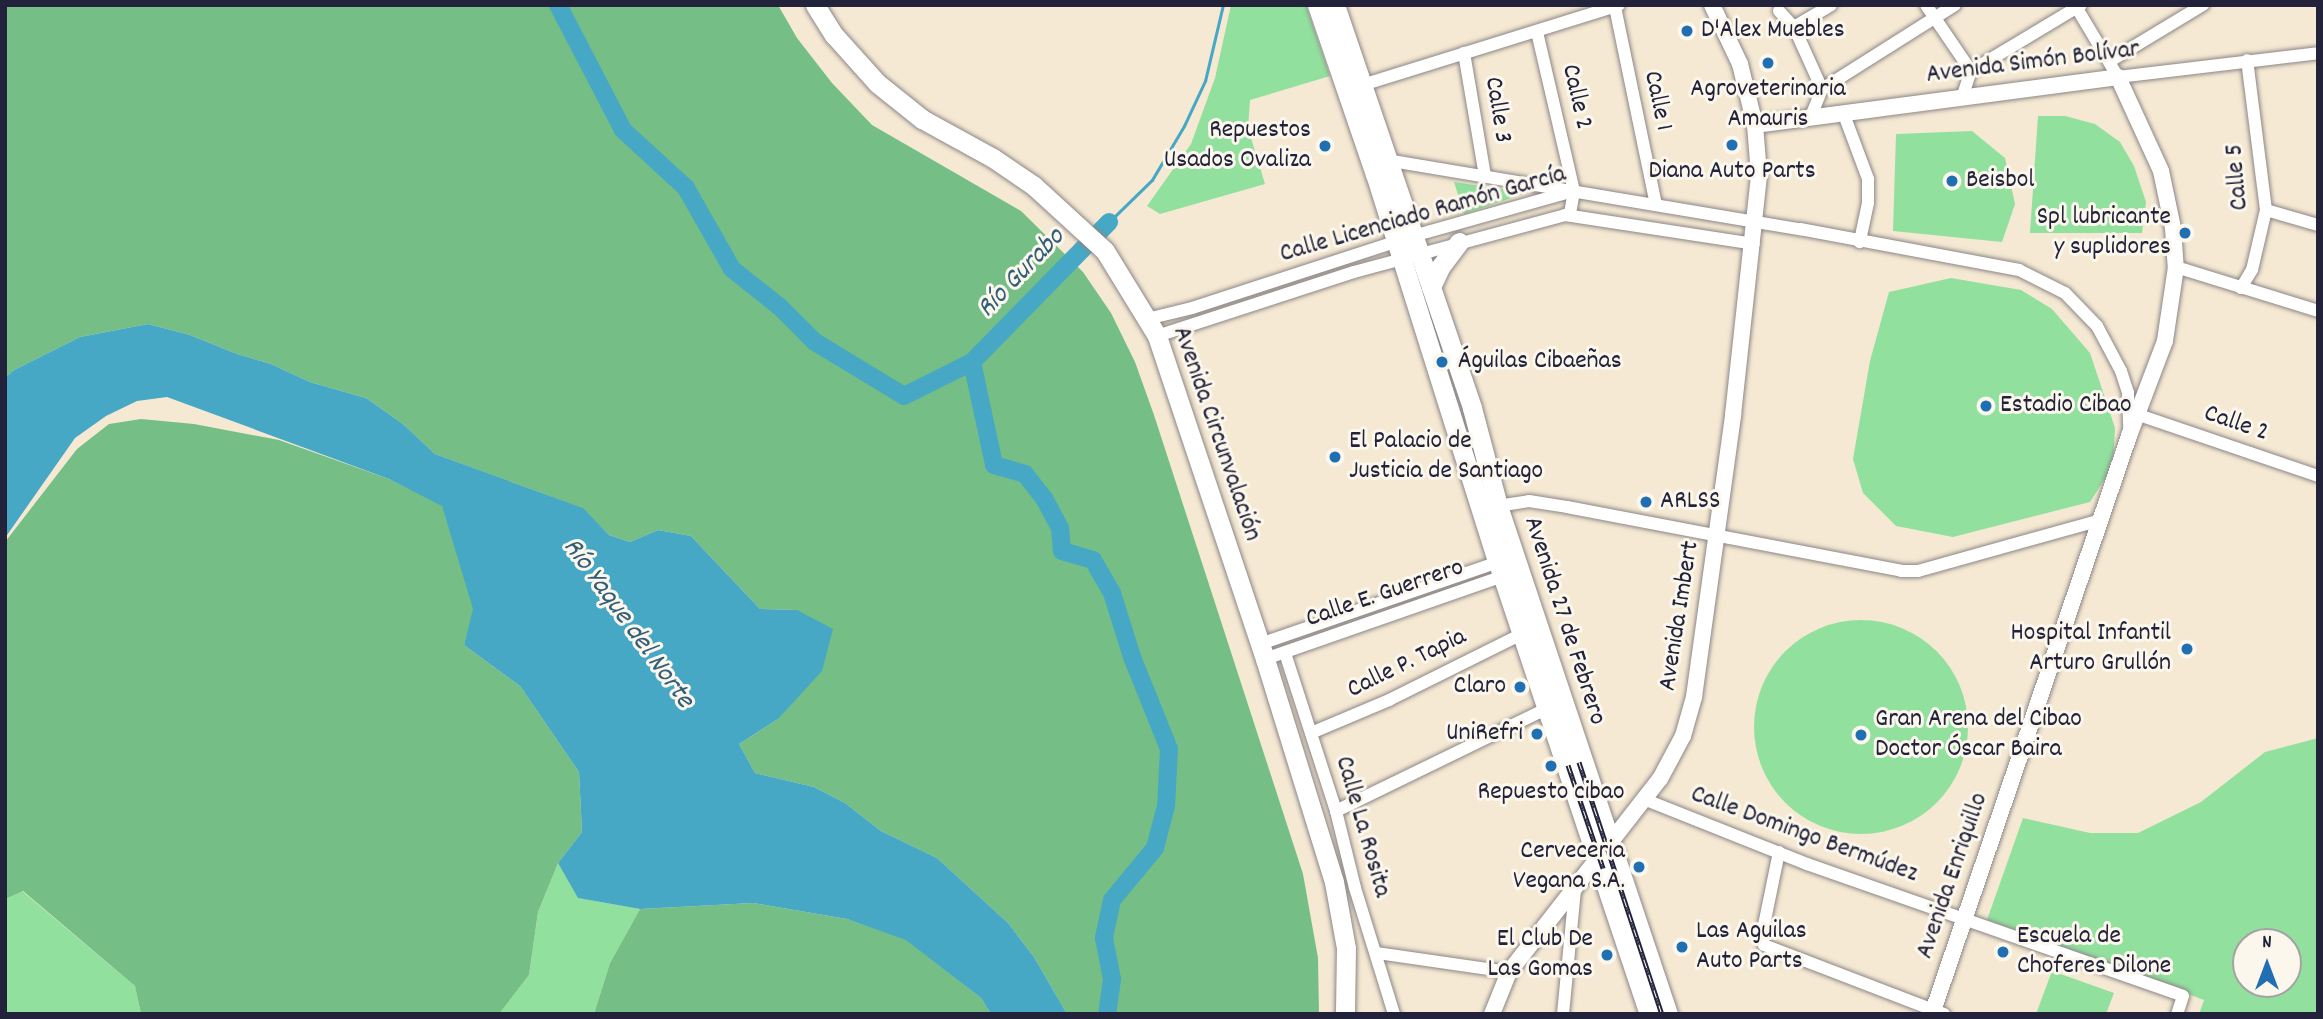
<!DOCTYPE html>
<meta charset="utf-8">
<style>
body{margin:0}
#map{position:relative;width:2323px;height:1019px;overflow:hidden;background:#f5e9d3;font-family:Dekko,sans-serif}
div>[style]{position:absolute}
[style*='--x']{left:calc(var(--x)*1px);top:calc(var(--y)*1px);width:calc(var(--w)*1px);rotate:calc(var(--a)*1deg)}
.green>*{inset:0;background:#92e09e}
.round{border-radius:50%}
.forest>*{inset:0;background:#75be85}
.water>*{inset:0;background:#46a8c5}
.stream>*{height:2.5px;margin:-1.25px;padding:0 1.25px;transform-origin:1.25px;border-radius:1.25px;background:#46a8c5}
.river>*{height:18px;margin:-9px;padding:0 9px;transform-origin:9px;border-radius:9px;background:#46a8c5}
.roads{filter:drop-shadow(0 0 2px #8c8687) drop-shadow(0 0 2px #8c8687)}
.street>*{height:12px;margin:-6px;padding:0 6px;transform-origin:6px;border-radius:6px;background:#fff}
.secondary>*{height:16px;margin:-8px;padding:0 8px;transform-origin:8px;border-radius:8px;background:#fff}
.primary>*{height:19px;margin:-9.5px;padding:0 9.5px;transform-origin:9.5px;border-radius:9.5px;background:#fff}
.rail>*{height:5px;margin-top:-2.5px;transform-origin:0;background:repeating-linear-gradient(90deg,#fbf7ec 0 8px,#22223b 0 16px);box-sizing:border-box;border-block:2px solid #22223b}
.dots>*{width:19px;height:19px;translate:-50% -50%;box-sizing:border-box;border:4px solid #fbf7ec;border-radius:50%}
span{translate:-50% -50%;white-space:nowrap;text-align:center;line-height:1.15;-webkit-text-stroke:6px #fbf7ec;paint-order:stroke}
.poi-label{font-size:26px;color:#22223b}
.left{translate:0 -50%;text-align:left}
.right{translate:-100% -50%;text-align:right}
.street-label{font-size:26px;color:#22223b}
.water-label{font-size:28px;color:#325e79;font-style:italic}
.frame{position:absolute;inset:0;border:7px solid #22223b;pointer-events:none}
.north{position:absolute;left:2232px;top:928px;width:70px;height:70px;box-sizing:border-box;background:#fbf7ec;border:2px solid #a4a2a5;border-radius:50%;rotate:0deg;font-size:19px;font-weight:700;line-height:28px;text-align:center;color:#22223b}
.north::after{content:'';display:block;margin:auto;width:24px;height:32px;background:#1f6fb2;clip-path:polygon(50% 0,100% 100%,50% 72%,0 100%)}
</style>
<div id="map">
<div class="green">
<i style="clip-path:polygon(1231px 5px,1306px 5px,1330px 76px,1250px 100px,1248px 128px,1265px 184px,1160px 214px,1147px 206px,1191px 144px,1215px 78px)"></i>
<i style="clip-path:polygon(2038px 116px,2065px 116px,2095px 124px,2120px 142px,2134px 166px,2146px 202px,2142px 233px,2030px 233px)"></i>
<i style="clip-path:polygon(1972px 131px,2005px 158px,2015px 204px,2002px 242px,1893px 231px,1896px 134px)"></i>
<i style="clip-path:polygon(1454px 182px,1521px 192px,1523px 194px,1464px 214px)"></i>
<i style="clip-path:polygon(1951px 278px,2021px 290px,2052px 309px,2090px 353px,2115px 428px,2113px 466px,2090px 502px,1953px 537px,1896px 526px,1863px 493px,1853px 459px,1870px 361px,1889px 292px)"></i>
<i class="round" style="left:1754px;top:620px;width:214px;height:214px"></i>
<i style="clip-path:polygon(evenodd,2318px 738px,2318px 1014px,2199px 1014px,2204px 1000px,1987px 920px,2023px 818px,2090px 833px,2138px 833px,2201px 802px,2265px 752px,2318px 738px,2246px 942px,2288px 942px,2288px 984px,2246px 984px,2246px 942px)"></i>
<i style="clip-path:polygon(558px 863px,579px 898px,640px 909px,610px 963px,594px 1014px,499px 1014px,529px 975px,538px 912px)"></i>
<i style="clip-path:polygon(22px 891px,135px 986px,141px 1014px,5px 1014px,5px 899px)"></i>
<i style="clip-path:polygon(2052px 971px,2114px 993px,2106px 1014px,2036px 1014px)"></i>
</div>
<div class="forest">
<i style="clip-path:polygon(5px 5px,778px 5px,797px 38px,832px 83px,872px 125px,1021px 211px,1083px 272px,1111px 313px,1135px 362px,1154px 415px,1303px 874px,1318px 958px,1319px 1014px,1067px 1014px,1034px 957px,1008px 923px,937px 858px,881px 831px,845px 803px,814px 787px,755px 773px,739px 744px,778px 719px,797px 610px,760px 609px,691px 536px,658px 530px,630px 542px,609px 535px,582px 508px,435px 454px,403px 424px,366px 398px,310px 382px,271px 364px,237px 354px,190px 335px,148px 324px,80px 337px,14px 370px,5px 378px)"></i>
<i style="clip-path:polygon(141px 419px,194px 424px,279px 440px,389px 479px,442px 505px,474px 609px,464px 645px,520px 686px,579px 772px,582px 832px,558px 863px,538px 912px,529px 975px,499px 1014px,141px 1014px,135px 986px,23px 891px,5px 899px,5px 542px,77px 449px,109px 424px)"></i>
<i style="clip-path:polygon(753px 903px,847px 919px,906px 939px,981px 998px,991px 1014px,594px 1014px,610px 963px,640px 909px)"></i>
</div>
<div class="water">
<i style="clip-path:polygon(148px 324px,190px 335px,237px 354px,271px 364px,310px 382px,366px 398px,403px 424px,435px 454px,583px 508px,609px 535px,630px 542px,658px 530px,691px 536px,760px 609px,797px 610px,833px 629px,822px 671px,778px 719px,739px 744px,755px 773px,814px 787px,845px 803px,881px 831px,937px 858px,1008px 923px,1034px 957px,1067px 1014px,991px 1014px,981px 998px,906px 940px,847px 919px,753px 903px,640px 909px,578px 898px,558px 863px,582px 832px,579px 772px,520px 686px,464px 645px,473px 609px,442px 506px,389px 479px,167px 397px,137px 401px,106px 416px,75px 438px,5px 538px,5px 378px,14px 370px,80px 337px)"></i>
</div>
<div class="stream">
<i style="--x:1109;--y:222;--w:60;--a:-44.3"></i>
<i style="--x:1152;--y:180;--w:63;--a:-59.3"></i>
<i style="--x:1184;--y:126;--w:50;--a:-65"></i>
<i style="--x:1205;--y:81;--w:78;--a:-76.7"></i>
</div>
<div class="river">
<i style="--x:558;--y:5;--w:141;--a:62.5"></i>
<i style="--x:623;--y:130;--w:86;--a:42.6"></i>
<i style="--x:686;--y:188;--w:93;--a:60.4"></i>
<i style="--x:732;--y:269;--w:61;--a:38.4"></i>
<i style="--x:780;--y:307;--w:49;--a:45"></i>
<i style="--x:815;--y:342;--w:104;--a:31.2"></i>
<i style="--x:904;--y:396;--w:76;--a:-26.6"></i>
<i style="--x:972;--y:362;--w:105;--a:77.9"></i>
<i style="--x:994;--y:465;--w:32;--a:16"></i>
<i style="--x:1025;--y:474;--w:31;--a:52"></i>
<i style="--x:1044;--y:498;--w:34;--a:62"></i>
<i style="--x:1060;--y:528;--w:23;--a:85"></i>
<i style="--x:1062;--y:551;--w:32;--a:16"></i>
<i style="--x:1093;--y:560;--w:38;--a:60"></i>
<i style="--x:1112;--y:593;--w:67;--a:72.6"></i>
<i style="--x:1132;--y:657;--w:99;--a:68.1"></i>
<i style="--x:1169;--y:749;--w:57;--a:93"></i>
<i style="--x:1166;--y:806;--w:43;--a:104.7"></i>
<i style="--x:1155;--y:848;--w:67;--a:129.6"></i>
<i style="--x:1112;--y:900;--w:39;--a:102"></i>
<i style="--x:1104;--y:938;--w:42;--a:79"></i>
<i style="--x:1112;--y:979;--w:35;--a:98"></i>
<i style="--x:972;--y:362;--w:196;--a:-45.6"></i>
</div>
<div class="roads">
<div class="street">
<i style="--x:1926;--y:5;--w:80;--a:55.7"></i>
<i style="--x:2075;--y:5;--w:84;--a:59.2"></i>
<i style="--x:2118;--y:77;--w:201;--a:-6.8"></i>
<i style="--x:1615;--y:7;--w:202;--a:78.3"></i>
<i style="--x:1779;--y:11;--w:22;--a:47"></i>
<i style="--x:1794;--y:27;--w:68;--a:65.7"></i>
<i style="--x:1822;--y:89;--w:29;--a:112"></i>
<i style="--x:1794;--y:27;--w:43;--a:-30.7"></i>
<i style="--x:1537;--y:32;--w:163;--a:76.9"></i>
<i style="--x:1574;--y:191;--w:23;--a:100"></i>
<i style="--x:1464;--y:53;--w:125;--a:80.3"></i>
<i style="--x:2110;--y:61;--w:109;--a:-31.1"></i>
<i style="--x:1356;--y:87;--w:275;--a:-17.3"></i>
<i style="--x:1822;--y:89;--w:157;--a:-32.3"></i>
<i style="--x:1963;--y:95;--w:25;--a:-72"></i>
<i style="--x:1971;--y:71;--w:128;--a:-31"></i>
<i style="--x:1843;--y:112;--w:72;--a:69.5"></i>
<i style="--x:1868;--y:179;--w:24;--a:90"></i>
<i style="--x:1868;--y:203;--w:40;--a:102"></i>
<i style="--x:1386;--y:160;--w:420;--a:9.5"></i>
<i style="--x:1800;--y:229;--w:223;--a:10.6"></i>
<i style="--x:2019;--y:270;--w:51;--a:26.6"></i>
<i style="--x:2065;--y:293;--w:46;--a:45.9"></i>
<i style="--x:2097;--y:326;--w:51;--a:61.9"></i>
<i style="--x:2121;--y:371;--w:23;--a:72"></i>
<i style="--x:2128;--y:393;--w:36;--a:88"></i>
<i style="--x:2266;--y:210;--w:54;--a:16.1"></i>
<i style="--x:2176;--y:267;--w:149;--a:17.2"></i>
<i style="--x:2241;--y:288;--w:21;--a:-59"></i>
<i style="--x:2252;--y:270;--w:62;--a:-76.9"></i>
<i style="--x:2266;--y:210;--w:151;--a:-97.2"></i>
<i style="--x:1147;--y:319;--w:46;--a:-13.7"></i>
<i style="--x:1192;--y:308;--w:232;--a:-18"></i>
<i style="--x:1413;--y:236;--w:163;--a:-15.7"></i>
<i style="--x:1157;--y:336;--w:207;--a:-18"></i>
<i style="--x:1354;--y:272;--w:219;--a:-15.1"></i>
<i style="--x:1565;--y:215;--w:191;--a:8.7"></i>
<i style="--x:2139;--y:415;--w:189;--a:18.8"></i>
<i style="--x:1498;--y:506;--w:31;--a:-9"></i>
<i style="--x:1529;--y:501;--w:38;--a:9"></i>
<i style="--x:1567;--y:507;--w:340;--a:10.8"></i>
<i style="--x:1901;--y:571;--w:17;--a:0"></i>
<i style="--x:1918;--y:571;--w:190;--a:-15.6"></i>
<i style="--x:1260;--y:644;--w:258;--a:-19"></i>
<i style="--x:1285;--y:653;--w:166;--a:72.1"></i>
<i style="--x:1336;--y:811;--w:79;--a:76.1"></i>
<i style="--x:1355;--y:888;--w:132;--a:72.8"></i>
<i style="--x:1265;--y:659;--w:258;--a:-19.2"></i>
<i style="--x:1311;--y:733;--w:85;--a:-22.9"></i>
<i style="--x:1389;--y:700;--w:148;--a:-26.4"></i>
<i style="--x:1646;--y:800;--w:173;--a:21.7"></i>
<i style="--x:1807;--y:864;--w:398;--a:19.3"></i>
<i style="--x:2183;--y:996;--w:19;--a:108"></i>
<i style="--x:1336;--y:811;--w:233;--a:-25.9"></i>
<i style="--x:1779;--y:852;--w:85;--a:101.6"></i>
<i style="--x:1762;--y:935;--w:10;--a:79"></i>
<i style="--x:1764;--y:945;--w:193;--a:21"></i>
<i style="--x:1377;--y:953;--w:133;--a:8.2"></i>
<i style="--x:1563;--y:1014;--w:126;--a:-84.5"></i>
</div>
<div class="secondary">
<i style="--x:1755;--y:125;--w:366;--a:-7.5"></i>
<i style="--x:2118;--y:77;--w:103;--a:65.4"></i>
<i style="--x:2161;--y:171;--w:58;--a:78.1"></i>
<i style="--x:2173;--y:228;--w:39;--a:86"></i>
<i style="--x:2176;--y:267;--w:75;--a:98.5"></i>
<i style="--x:2165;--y:341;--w:102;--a:110.8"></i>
<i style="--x:2129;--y:436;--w:611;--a:108.82"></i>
<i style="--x:1492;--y:1014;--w:45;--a:-68"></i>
<i style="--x:1509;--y:972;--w:245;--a:-52"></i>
<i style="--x:1660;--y:779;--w:49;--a:-61.9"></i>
<i style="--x:1683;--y:736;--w:41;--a:-74.2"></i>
<i style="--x:1694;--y:697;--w:285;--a:-82.1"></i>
<i style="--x:1733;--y:415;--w:242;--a:-83.8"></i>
<i style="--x:1759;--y:174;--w:49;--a:-94.7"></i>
<i style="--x:1755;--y:125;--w:63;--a:-103.8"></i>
<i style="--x:1740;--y:64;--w:65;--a:-115.4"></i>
</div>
<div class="primary">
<i style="--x:815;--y:5;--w:36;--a:58"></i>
<i style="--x:834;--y:35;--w:64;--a:48.1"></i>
<i style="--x:877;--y:83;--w:58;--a:38.7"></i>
<i style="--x:922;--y:119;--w:81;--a:28.8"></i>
<i style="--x:993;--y:158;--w:50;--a:34.3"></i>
<i style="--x:1034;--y:186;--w:96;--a:42.5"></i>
<i style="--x:1105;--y:251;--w:100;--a:58.5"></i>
<i style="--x:1157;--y:336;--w:341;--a:71.5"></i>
<i style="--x:1265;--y:659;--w:233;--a:72.8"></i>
<i style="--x:1334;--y:882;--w:67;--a:79.7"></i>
<i style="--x:1346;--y:948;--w:66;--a:90.9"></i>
<i style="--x:1317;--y:5;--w:179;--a:71.1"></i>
<i style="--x:1375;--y:174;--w:408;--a:72.5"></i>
<i style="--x:1498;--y:563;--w:476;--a:71.5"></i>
<i style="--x:1335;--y:5;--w:426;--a:71.2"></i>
<i style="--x:1472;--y:408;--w:101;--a:75.1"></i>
<i style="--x:1498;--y:506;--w:536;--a:71.5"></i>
<i style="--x:1431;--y:287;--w:23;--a:-65"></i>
<i style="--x:1441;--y:266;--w:30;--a:-53"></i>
</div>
</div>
<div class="rail">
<i style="--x:1579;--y:762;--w:265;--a:71.8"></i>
<i style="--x:1568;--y:765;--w:109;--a:71.2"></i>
</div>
<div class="dots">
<i style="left:1687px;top:31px;background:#1f6fb2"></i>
<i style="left:1768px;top:63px;background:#1f6fb2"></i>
<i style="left:1732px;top:145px;background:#1f6fb2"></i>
<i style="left:1325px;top:146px;background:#1f6fb2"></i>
<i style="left:1952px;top:181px;background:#1f6fb2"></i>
<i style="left:2185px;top:233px;background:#1f6fb2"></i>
<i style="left:1442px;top:362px;background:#1f6fb2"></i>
<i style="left:1986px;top:406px;background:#1f6fb2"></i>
<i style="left:1335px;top:457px;background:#1f6fb2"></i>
<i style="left:1646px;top:502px;background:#1f6fb2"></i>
<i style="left:2187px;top:649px;background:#1f6fb2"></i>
<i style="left:1520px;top:687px;background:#1f6fb2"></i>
<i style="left:1537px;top:734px;background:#1f6fb2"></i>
<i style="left:1861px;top:735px;background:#1f6fb2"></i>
<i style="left:1551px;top:766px;background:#1f6fb2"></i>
<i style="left:1639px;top:867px;background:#1f6fb2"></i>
<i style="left:1682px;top:947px;background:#1f6fb2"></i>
<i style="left:2003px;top:952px;background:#1f6fb2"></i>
<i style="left:1607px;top:955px;background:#1f6fb2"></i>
</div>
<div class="poi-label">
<span class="left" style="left:1701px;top:31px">D'Alex Muebles</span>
<span style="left:1768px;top:105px">Agroveterinaria<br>Amauris</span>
<span class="right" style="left:1311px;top:146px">Repuestos<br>Usados Ovaliza</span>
<span style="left:1732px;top:172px">Diana Auto Parts</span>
<span class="left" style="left:1966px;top:181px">Beisbol</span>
<span class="right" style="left:2171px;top:233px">Spl lubricante<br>y suplidores</span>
<span class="left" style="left:1458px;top:362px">Águilas Cibaeñas</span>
<span class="left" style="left:2000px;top:406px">Estadio Cibao</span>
<span class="left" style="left:1349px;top:457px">El Palacio de<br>Justicia de Santiago</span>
<span class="left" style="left:1660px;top:502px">ARLSS</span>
<span class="right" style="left:2171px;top:649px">Hospital Infantil<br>Arturo Grullón</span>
<span class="right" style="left:1506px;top:687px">Claro</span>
<span class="left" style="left:1875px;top:735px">Gran Arena del Cibao<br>Doctor Óscar Baira</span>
<span class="right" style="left:1523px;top:734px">UniRefri</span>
<span style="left:1551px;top:793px">Repuesto cibao</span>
<span class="right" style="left:1625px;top:867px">Cerveceria<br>Vegana S.A.</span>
<span class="left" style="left:1696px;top:947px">Las Aguilas<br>Auto Parts</span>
<span class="left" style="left:2017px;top:952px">Escuela de<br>Choferes Dilone</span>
<span class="right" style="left:1593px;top:955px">El Club De<br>Las Gomas</span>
</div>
<div class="street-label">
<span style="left:2033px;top:63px;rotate:-7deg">Avenida Simón Bolívar</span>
<span style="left:1576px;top:97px;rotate:77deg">Calle 2</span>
<span style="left:1657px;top:101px;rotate:78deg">Calle 1</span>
<span style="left:1497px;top:110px;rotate:81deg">Calle 3</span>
<span style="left:2238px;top:177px;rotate:-95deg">Calle 5</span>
<span style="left:1423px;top:215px;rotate:-16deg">Calle Licenciado Ramón García</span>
<span style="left:2236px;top:424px;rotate:19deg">Calle 2</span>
<span style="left:1216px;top:434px;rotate:71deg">Avenida Circunvalación</span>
<span style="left:1385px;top:594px;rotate:-19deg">Calle E. Guerrero</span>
<span style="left:1680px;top:616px;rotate:-81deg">Avenida Imbert</span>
<span style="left:1564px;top:621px;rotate:72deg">Avenida 27 de Febrero</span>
<span style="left:1407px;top:664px;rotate:-26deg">Calle P. Tapia</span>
<span style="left:1362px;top:827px;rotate:74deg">Calle La Rosita</span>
<span style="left:1804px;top:835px;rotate:20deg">Calle Domingo Bermúdez</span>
<span style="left:1953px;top:876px;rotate:-71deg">Avenida Enriquillo</span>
</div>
<div class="water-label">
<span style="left:1022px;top:274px;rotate:-46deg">Río Gurabo</span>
<span style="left:627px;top:624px;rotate:54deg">Río Yaque del Norte</span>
</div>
<div class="frame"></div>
<div class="north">N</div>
</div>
